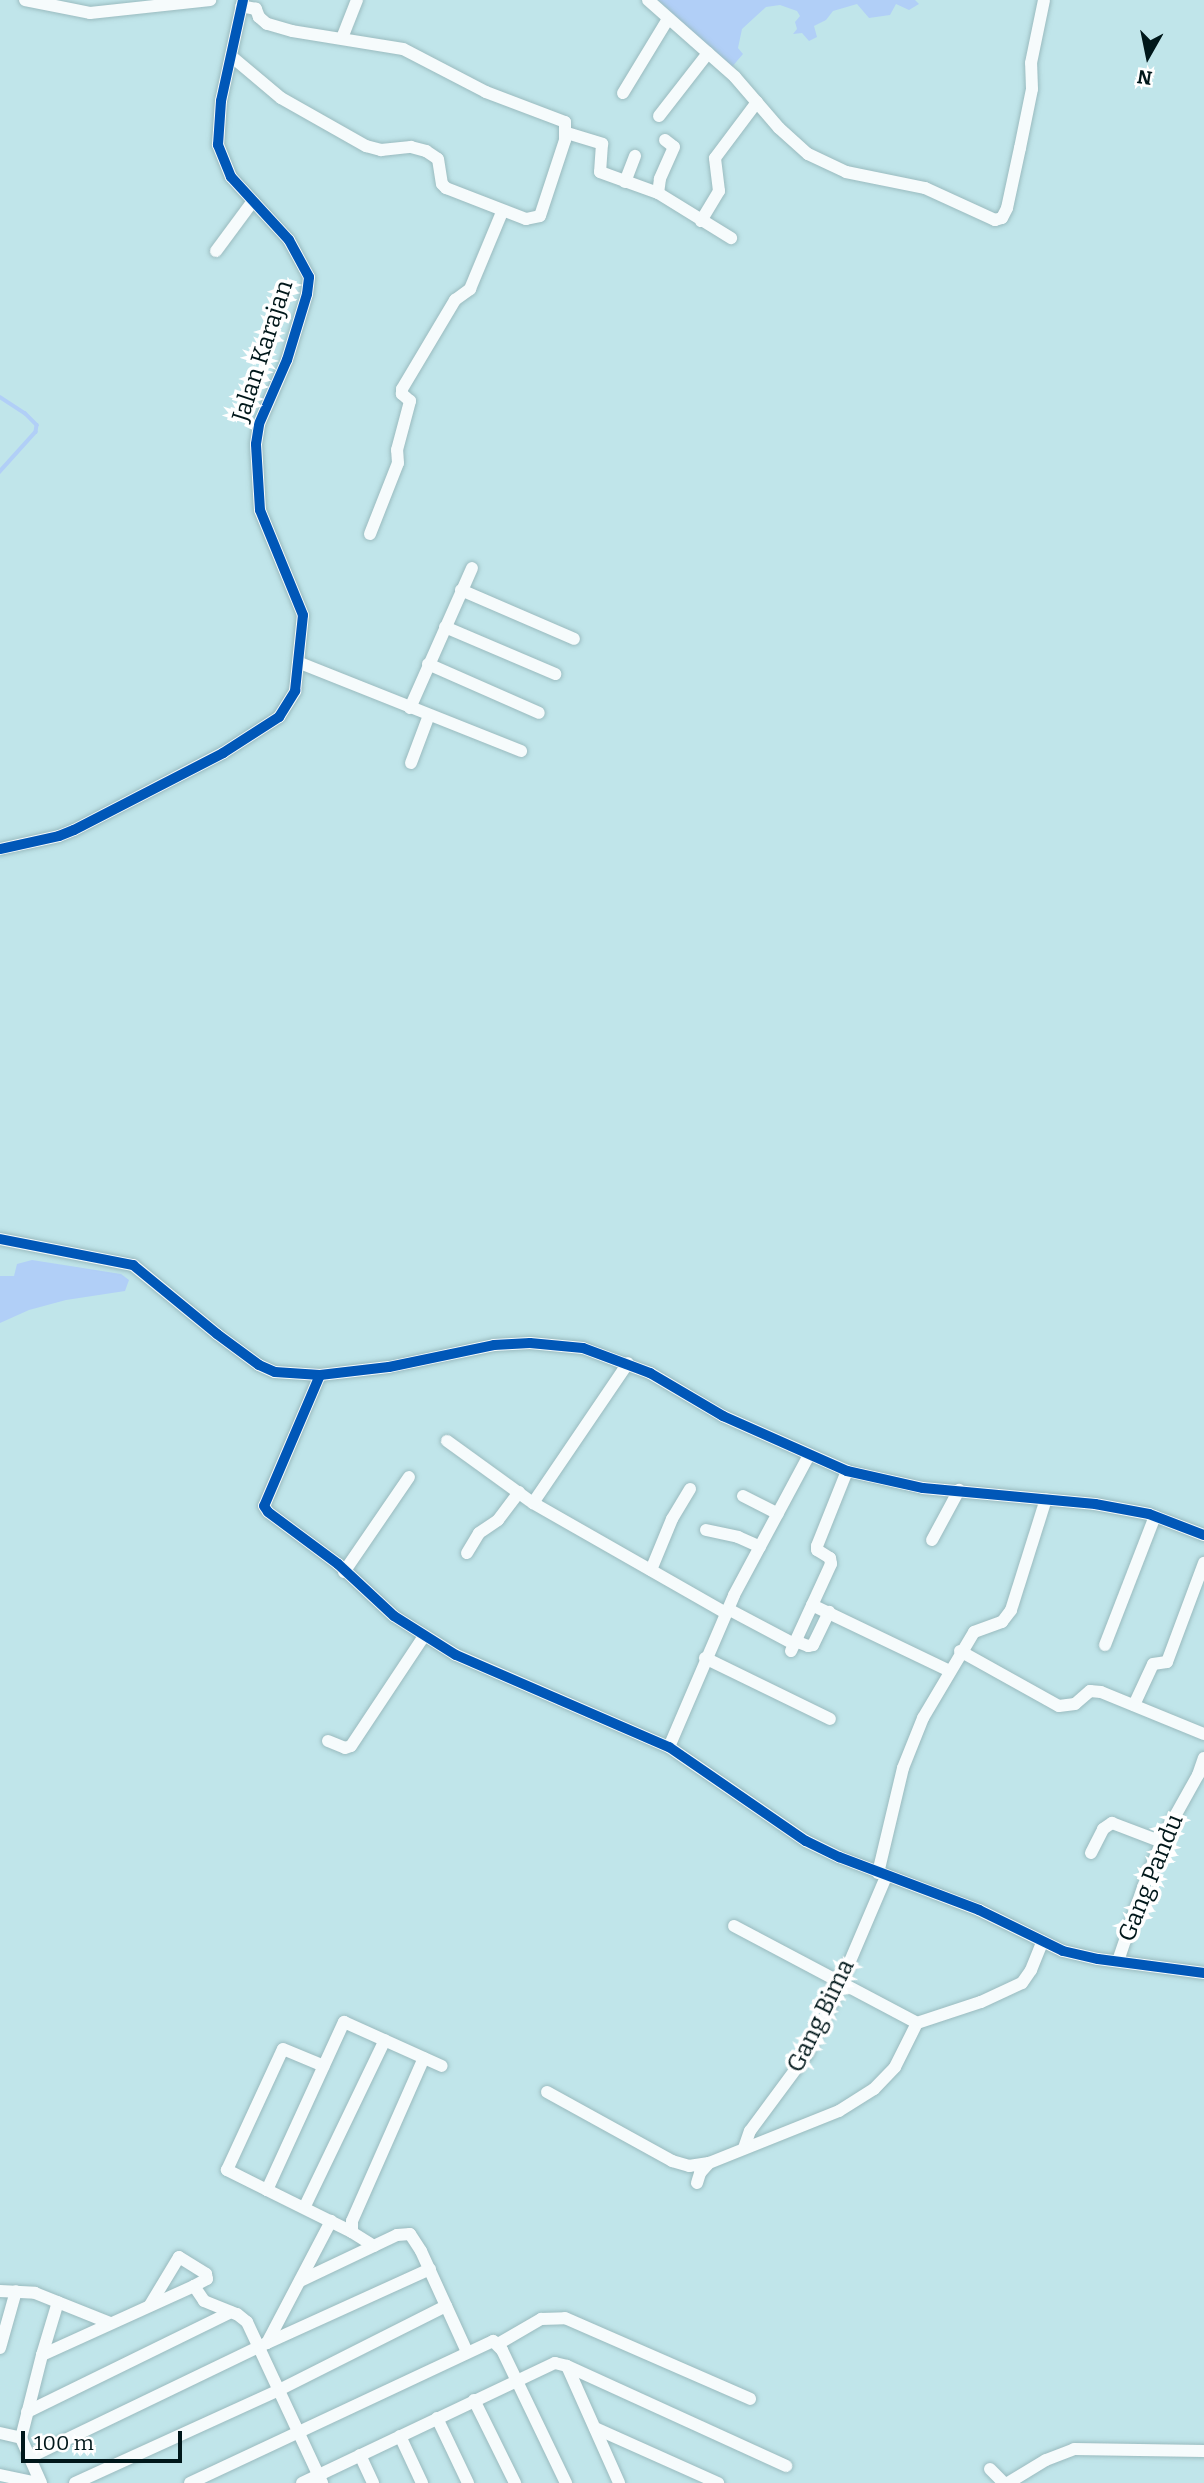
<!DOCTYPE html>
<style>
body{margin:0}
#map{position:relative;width:1204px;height:2483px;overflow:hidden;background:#c0e5ea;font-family:Bitter,serif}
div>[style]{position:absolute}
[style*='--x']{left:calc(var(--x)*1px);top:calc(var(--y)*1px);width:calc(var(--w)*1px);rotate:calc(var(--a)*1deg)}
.water>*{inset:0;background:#b1cff7}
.stream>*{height:3.5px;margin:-1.75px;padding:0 1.75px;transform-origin:1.75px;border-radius:1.75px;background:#b1cff7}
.roads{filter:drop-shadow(0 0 2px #9abbbf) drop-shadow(0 0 2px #9abbbf)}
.minor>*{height:12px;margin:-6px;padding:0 6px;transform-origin:6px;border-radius:6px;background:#f6fbfc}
.cycleway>*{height:10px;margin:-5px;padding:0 5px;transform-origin:5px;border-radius:5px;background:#0057b8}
span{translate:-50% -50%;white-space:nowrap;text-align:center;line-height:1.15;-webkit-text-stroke:7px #fff;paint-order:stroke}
.street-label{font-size:24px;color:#00171a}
.north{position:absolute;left:1113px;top:21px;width:70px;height:70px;-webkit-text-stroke:5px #fff;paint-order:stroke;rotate:189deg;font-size:19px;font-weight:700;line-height:28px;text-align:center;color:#00171a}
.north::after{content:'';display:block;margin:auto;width:24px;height:32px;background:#00171a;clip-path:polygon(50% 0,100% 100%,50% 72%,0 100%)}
.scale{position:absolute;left:21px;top:2431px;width:161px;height:32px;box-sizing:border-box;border:4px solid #00171a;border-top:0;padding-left:9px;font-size:21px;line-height:24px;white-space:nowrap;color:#00171a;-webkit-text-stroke:5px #fff;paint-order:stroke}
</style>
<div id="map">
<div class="water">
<i style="clip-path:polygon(658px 0,915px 0,919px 4px,909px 10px,896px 4px,890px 15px,869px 18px,857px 4px,833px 11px,826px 20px,814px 26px,817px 37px,809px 41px,802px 33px,793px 34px,797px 29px,795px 22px,800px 16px,797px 11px,780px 5px,766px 7px,742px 29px,738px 48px,743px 54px,731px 68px)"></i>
<i style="clip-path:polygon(32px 1260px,121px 1274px,129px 1280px,125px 1291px,66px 1300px,29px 1310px,0 1323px,0 1276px,14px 1276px,17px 1264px)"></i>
</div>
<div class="stream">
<i style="--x:0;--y:397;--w:30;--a:33"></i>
<i style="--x:25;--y:413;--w:17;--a:45"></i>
<i style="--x:37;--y:425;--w:7;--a:98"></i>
<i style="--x:36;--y:432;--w:54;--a:132"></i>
</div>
<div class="roads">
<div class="minor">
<i style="--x:25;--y:0;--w:66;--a:11.3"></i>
<i style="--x:90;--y:13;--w:121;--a:-6.2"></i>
<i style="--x:648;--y:0;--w:116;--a:41.5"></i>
<i style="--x:735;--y:77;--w:67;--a:49.2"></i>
<i style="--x:779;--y:128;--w:39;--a:42"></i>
<i style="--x:808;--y:154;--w:42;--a:25.3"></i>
<i style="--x:846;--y:172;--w:81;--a:11.4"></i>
<i style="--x:925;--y:188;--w:77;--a:24.6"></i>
<i style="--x:995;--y:220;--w:7;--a:-16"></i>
<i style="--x:1002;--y:218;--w:11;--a:-63"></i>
<i style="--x:1007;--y:208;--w:61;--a:-77.8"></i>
<i style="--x:1020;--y:148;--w:60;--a:-78.5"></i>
<i style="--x:1032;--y:89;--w:26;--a:-92"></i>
<i style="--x:1031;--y:63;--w:64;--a:-78.3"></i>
<i style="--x:342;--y:38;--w:41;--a:-68.5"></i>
<i style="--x:231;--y:56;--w:65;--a:40"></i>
<i style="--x:281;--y:98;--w:98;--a:29.5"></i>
<i style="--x:366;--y:146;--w:16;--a:15"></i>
<i style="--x:381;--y:150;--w:30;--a:-6"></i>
<i style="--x:411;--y:147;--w:16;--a:15"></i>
<i style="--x:426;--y:151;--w:14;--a:34"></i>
<i style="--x:438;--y:159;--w:25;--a:81"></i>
<i style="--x:442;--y:184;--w:6;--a:45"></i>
<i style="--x:446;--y:188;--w:86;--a:21.2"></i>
<i style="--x:526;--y:219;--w:14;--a:-12"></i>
<i style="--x:540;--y:216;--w:80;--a:-71.8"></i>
<i style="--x:565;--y:140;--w:18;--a:-90"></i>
<i style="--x:565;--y:122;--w:85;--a:-159.2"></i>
<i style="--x:486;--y:92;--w:93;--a:-152.6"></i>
<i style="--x:403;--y:49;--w:112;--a:-170.8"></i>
<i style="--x:292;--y:31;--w:26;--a:-164"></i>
<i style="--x:267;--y:24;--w:11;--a:-139"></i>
<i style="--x:259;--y:17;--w:9;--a:-111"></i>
<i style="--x:256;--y:9;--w:15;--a:-169"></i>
<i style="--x:623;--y:93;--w:87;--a:-58.7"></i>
<i style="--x:659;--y:116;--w:80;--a:-52.1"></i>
<i style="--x:567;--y:133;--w:37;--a:17"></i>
<i style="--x:602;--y:144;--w:28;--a:94"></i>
<i style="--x:600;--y:172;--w:62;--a:19.9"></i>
<i style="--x:665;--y:140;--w:11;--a:38"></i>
<i style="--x:674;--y:147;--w:35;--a:114"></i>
<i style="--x:660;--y:179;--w:14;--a:98"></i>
<i style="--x:658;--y:193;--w:86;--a:31.7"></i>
<i style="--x:625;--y:182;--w:28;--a:-69"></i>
<i style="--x:701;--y:221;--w:35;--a:-59"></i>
<i style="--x:719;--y:191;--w:33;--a:-97"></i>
<i style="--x:715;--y:158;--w:70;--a:-53.1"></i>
<i style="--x:216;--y:251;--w:62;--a:-53.5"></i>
<i style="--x:370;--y:534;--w:76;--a:-68.5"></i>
<i style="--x:398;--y:463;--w:13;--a:-94"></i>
<i style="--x:397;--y:450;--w:51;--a:-75.1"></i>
<i style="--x:410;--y:401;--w:11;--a:-139"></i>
<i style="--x:402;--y:394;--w:5;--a:-90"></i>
<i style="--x:402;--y:389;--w:104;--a:-59.2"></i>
<i style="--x:455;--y:300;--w:19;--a:-36"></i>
<i style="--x:470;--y:289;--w:83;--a:-67.4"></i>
<i style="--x:461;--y:590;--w:123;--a:23.4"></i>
<i style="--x:445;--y:627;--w:120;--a:23.1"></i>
<i style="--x:300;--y:663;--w:238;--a:21.7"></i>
<i style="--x:428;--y:664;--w:121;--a:23.8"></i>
<i style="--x:410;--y:708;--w:153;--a:-66.1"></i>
<i style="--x:411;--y:763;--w:51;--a:-69.4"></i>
<i style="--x:0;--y:849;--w:60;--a:-12.4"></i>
<i style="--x:59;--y:836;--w:16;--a:-22"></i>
<i style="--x:74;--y:830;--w:168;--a:-27.3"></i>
<i style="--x:223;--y:753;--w:67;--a:-32.7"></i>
<i style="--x:279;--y:717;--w:31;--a:-58"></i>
<i style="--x:295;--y:691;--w:76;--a:-84"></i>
<i style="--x:303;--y:615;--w:113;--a:-112.3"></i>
<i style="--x:260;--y:510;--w:66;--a:-93.5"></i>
<i style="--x:256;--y:444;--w:20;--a:-81"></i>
<i style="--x:259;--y:424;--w:70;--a:-66.4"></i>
<i style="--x:287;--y:360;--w:69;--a:-73.1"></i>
<i style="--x:307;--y:294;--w:17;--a:-83"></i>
<i style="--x:309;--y:277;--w:42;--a:-118.4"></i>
<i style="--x:289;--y:240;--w:86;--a:-132.6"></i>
<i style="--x:231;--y:177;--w:35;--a:-112"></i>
<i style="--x:218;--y:145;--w:44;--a:-86.1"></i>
<i style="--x:221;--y:101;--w:103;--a:-77.7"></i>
<i style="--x:0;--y:1239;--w:136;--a:11.1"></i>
<i style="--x:133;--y:1265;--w:109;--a:39.4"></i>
<i style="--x:217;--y:1334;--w:52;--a:36.4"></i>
<i style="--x:259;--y:1365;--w:17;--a:24"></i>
<i style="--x:275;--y:1372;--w:45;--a:3.8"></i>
<i style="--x:320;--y:1375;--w:69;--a:-6.6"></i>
<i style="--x:389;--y:1367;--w:107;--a:-11.8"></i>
<i style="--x:494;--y:1345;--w:36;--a:-3"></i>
<i style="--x:530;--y:1343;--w:53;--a:5.4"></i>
<i style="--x:583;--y:1348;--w:72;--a:20.5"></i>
<i style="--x:650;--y:1373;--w:85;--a:30.5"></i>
<i style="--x:723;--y:1416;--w:136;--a:23.9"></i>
<i style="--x:847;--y:1471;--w:78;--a:12.6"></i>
<i style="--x:923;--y:1488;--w:173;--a:5.3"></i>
<i style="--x:1095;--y:1504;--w:55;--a:10.5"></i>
<i style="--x:1149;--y:1514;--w:59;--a:20.9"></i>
<i style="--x:320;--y:1375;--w:142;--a:113.1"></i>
<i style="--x:264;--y:1506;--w:7;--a:56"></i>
<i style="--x:268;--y:1512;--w:87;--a:36.6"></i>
<i style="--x:338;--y:1564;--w:76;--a:42.9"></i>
<i style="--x:394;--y:1616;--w:73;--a:32.2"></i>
<i style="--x:456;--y:1655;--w:232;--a:23.4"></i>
<i style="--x:669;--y:1747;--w:166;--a:34.5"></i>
<i style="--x:806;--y:1841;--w:37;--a:26"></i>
<i style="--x:839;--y:1857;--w:150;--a:20.7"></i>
<i style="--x:979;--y:1910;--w:93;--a:26"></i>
<i style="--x:1063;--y:1951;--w:36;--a:13"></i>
<i style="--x:1098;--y:1959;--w:107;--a:7.5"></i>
<i style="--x:447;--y:1441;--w:106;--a:35.8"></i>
<i style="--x:533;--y:1503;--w:222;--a:29.7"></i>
<i style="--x:743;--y:1496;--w:39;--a:27"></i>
<i style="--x:533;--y:1503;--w:169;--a:-55.8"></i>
<i style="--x:706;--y:1530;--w:33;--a:12"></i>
<i style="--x:738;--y:1537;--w:24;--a:24"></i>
<i style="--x:932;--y:1540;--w:57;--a:-61.6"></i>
<i style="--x:467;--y:1553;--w:23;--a:-59"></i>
<i style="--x:479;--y:1533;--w:23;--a:-34"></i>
<i style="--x:498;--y:1520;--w:35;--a:-53"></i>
<i style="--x:651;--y:1570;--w:55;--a:-67.6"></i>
<i style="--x:672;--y:1519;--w:35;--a:-59"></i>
<i style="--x:344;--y:1572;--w:115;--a:-55.6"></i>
<i style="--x:812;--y:1605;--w:153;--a:25.6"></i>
<i style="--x:728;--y:1609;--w:75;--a:27.9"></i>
<i style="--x:795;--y:1641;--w:14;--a:21"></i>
<i style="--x:808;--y:1646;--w:5;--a:-11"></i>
<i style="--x:813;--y:1645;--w:37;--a:-64"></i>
<i style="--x:1105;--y:1645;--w:138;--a:-68.8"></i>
<i style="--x:791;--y:1651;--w:96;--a:-65.3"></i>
<i style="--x:831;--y:1564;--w:6;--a:-99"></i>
<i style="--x:830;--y:1558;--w:15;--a:-148"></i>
<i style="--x:817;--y:1550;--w:4;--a:-90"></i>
<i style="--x:817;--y:1546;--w:81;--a:-68.2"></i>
<i style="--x:960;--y:1651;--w:113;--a:29.1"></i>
<i style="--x:1059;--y:1706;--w:16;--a:-7"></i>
<i style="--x:1075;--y:1704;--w:20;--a:-41"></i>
<i style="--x:1090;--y:1691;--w:11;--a:5"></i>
<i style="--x:1101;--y:1692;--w:111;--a:22.2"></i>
<i style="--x:705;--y:1658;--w:139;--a:26"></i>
<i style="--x:1134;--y:1705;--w:45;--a:-65.1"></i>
<i style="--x:1153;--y:1664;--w:14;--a:-8"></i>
<i style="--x:1167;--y:1662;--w:106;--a:-69.5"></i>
<i style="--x:328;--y:1741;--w:18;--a:22"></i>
<i style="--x:345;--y:1748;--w:6;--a:-18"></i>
<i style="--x:351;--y:1746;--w:132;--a:-56.4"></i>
<i style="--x:669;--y:1747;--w:165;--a:-66.8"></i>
<i style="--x:734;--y:1595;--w:159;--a:-61.8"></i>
<i style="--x:1091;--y:1853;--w:27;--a:-63"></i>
<i style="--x:1103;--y:1829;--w:11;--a:-34"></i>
<i style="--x:1112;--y:1823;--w:53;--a:20.8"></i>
<i style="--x:878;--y:1873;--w:108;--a:-76.6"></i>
<i style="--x:903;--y:1768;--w:54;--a:-68.2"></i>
<i style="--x:923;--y:1718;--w:100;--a:-59.3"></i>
<i style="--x:974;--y:1632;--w:30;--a:-20"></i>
<i style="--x:1002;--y:1622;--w:15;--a:-53"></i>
<i style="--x:1011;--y:1610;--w:116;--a:-72.5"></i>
<i style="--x:734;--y:1926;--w:207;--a:27.9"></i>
<i style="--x:917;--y:2023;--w:67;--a:-18.2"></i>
<i style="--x:981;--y:2002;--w:45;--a:-24.9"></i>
<i style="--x:1022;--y:1983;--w:16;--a:-55"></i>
<i style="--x:1031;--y:1970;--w:31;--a:-68"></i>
<i style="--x:1118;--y:1961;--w:78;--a:-71.3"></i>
<i style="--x:1143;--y:1887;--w:57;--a:-67.5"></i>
<i style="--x:1165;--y:1834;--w:68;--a:-60.8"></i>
<i style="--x:1198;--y:1775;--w:18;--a:-71"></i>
<i style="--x:547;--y:2092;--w:143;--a:28.9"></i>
<i style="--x:672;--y:2161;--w:18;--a:16"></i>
<i style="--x:689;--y:2166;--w:20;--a:-9"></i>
<i style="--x:744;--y:2148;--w:18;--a:-71"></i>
<i style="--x:750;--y:2131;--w:96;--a:-53.5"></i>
<i style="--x:807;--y:2054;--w:67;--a:-64.2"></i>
<i style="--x:836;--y:1994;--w:127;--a:-66.9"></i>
<i style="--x:697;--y:2183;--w:10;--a:-73"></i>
<i style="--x:700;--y:2173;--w:13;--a:-48"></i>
<i style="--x:709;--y:2163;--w:140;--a:-21.8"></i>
<i style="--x:839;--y:2111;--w:41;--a:-32.2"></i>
<i style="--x:874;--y:2089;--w:30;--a:-46"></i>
<i style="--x:895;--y:2067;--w:49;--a:-63.4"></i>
<i style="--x:267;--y:2190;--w:45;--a:-153.4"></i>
<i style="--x:227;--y:2170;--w:133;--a:-65.2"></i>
<i style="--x:283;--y:2049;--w:44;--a:22.5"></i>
<i style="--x:305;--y:2206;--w:184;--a:-64.3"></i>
<i style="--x:352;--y:2232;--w:95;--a:-153.7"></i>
<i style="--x:267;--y:2190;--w:185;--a:-65.4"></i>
<i style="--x:344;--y:2022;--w:107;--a:24.2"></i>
<i style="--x:374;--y:2246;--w:26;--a:-148"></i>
<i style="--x:352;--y:2232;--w:11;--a:-90"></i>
<i style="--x:352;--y:2221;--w:178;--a:-66.2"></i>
<i style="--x:300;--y:2281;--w:107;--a:-25.4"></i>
<i style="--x:397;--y:2235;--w:13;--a:-4"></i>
<i style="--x:410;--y:2234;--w:20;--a:57"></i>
<i style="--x:421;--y:2251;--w:111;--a:65.5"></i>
<i style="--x:0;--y:2291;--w:35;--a:3"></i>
<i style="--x:35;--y:2293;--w:81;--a:21.8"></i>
<i style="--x:150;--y:2305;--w:56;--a:-58.9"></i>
<i style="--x:179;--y:2257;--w:32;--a:32"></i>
<i style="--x:206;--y:2274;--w:5;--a:79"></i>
<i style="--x:207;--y:2279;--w:15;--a:152"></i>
<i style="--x:267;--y:2343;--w:138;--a:-62.3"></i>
<i style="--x:498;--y:2344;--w:50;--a:-30.2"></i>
<i style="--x:541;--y:2319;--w:24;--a:-2"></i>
<i style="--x:565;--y:2318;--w:202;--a:23.6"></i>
<i style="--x:0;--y:2348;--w:59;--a:-74.3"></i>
<i style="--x:42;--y:2355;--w:55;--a:-73.2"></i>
<i style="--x:567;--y:2366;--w:128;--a:66"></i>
<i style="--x:474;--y:2400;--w:93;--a:63.7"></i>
<i style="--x:27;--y:2412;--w:227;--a:-26.1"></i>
<i style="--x:437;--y:2418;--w:72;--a:64.5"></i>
<i style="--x:595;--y:2428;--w:135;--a:24.1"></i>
<i style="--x:0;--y:2433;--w:22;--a:13"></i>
<i style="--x:400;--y:2436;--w:52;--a:64.9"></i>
<i style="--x:360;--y:2455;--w:31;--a:65"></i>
<i style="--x:30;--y:2457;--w:263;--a:-25.7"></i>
<i style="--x:267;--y:2343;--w:179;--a:-24.4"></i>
<i style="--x:990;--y:2469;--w:20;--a:45"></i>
<i style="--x:0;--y:2475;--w:40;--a:12"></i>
<i style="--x:41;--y:2483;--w:49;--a:-114"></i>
<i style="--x:21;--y:2438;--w:86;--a:-75.8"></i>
<i style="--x:42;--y:2355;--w:167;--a:-24.4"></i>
<i style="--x:194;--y:2286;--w:18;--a:56"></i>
<i style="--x:204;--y:2301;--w:35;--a:22"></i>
<i style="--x:237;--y:2314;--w:13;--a:39"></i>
<i style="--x:247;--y:2322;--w:178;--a:65"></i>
<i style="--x:75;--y:2483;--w:224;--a:-24.5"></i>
<i style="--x:279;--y:2390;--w:187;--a:-26.7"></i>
<i style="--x:190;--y:2483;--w:335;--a:-25.1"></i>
<i style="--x:493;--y:2341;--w:13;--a:45"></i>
<i style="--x:502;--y:2350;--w:148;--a:64.3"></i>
<i style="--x:302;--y:2483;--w:280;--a:-25.4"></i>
<i style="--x:555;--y:2363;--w:12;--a:14"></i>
<i style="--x:567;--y:2366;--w:241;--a:24.5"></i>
<i style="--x:1008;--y:2483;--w:44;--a:-31.2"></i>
<i style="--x:1046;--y:2460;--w:30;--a:-21"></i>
<i style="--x:1074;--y:2449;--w:130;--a:0.9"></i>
</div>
</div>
<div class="cycleway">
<i style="--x:0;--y:849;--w:60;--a:-12.4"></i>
<i style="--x:59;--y:836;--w:16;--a:-22"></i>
<i style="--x:74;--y:830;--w:168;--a:-27.3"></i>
<i style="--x:223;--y:753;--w:67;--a:-32.7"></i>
<i style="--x:279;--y:717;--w:31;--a:-58"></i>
<i style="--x:295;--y:691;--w:76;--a:-84"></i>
<i style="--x:303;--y:615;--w:113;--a:-112.3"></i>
<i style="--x:260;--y:510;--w:66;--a:-93.5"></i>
<i style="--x:256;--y:444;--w:20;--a:-81"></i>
<i style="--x:259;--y:424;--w:70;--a:-66.4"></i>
<i style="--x:287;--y:360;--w:69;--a:-73.1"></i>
<i style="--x:307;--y:294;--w:17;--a:-83"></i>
<i style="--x:309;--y:277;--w:42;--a:-118.4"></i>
<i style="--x:289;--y:240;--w:86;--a:-132.6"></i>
<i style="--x:231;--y:177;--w:35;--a:-112"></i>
<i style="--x:218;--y:145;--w:44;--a:-86.1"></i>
<i style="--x:221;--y:101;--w:103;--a:-77.7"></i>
<i style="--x:0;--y:1239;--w:136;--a:11.1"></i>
<i style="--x:133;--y:1265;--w:109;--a:39.4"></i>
<i style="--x:217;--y:1334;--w:52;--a:36.4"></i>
<i style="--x:259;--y:1365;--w:17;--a:24"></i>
<i style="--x:275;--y:1372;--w:45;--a:3.8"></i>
<i style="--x:320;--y:1375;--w:69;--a:-6.6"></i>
<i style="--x:389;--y:1367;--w:107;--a:-11.8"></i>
<i style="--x:494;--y:1345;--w:36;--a:-3"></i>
<i style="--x:530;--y:1343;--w:53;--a:5.4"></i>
<i style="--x:583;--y:1348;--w:72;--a:20.5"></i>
<i style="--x:650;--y:1373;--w:85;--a:30.5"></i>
<i style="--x:723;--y:1416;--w:136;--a:23.9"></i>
<i style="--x:847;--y:1471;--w:78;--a:12.6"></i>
<i style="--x:923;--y:1488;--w:173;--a:5.3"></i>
<i style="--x:1095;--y:1504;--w:55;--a:10.5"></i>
<i style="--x:1149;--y:1514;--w:59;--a:20.9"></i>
<i style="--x:320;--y:1375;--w:142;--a:113.1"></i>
<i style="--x:264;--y:1506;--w:7;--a:56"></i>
<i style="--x:268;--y:1512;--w:87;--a:36.6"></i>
<i style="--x:338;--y:1564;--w:76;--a:42.9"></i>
<i style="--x:394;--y:1616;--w:73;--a:32.2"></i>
<i style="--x:456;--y:1655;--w:232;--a:23.4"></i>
<i style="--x:669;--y:1747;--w:166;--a:34.5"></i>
<i style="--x:806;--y:1841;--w:37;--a:26"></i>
<i style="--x:839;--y:1857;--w:150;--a:20.7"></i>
<i style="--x:979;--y:1910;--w:93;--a:26"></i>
<i style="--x:1063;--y:1951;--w:36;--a:13"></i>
<i style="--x:1098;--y:1959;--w:107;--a:7.5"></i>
</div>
<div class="street-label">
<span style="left:263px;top:351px;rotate:-72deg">Jalan Karajan</span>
<span style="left:1151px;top:1878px;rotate:-68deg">Gang Pandu</span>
<span style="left:821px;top:2016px;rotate:-64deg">Gang Bima</span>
</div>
<div class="north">N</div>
<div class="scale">100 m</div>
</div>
